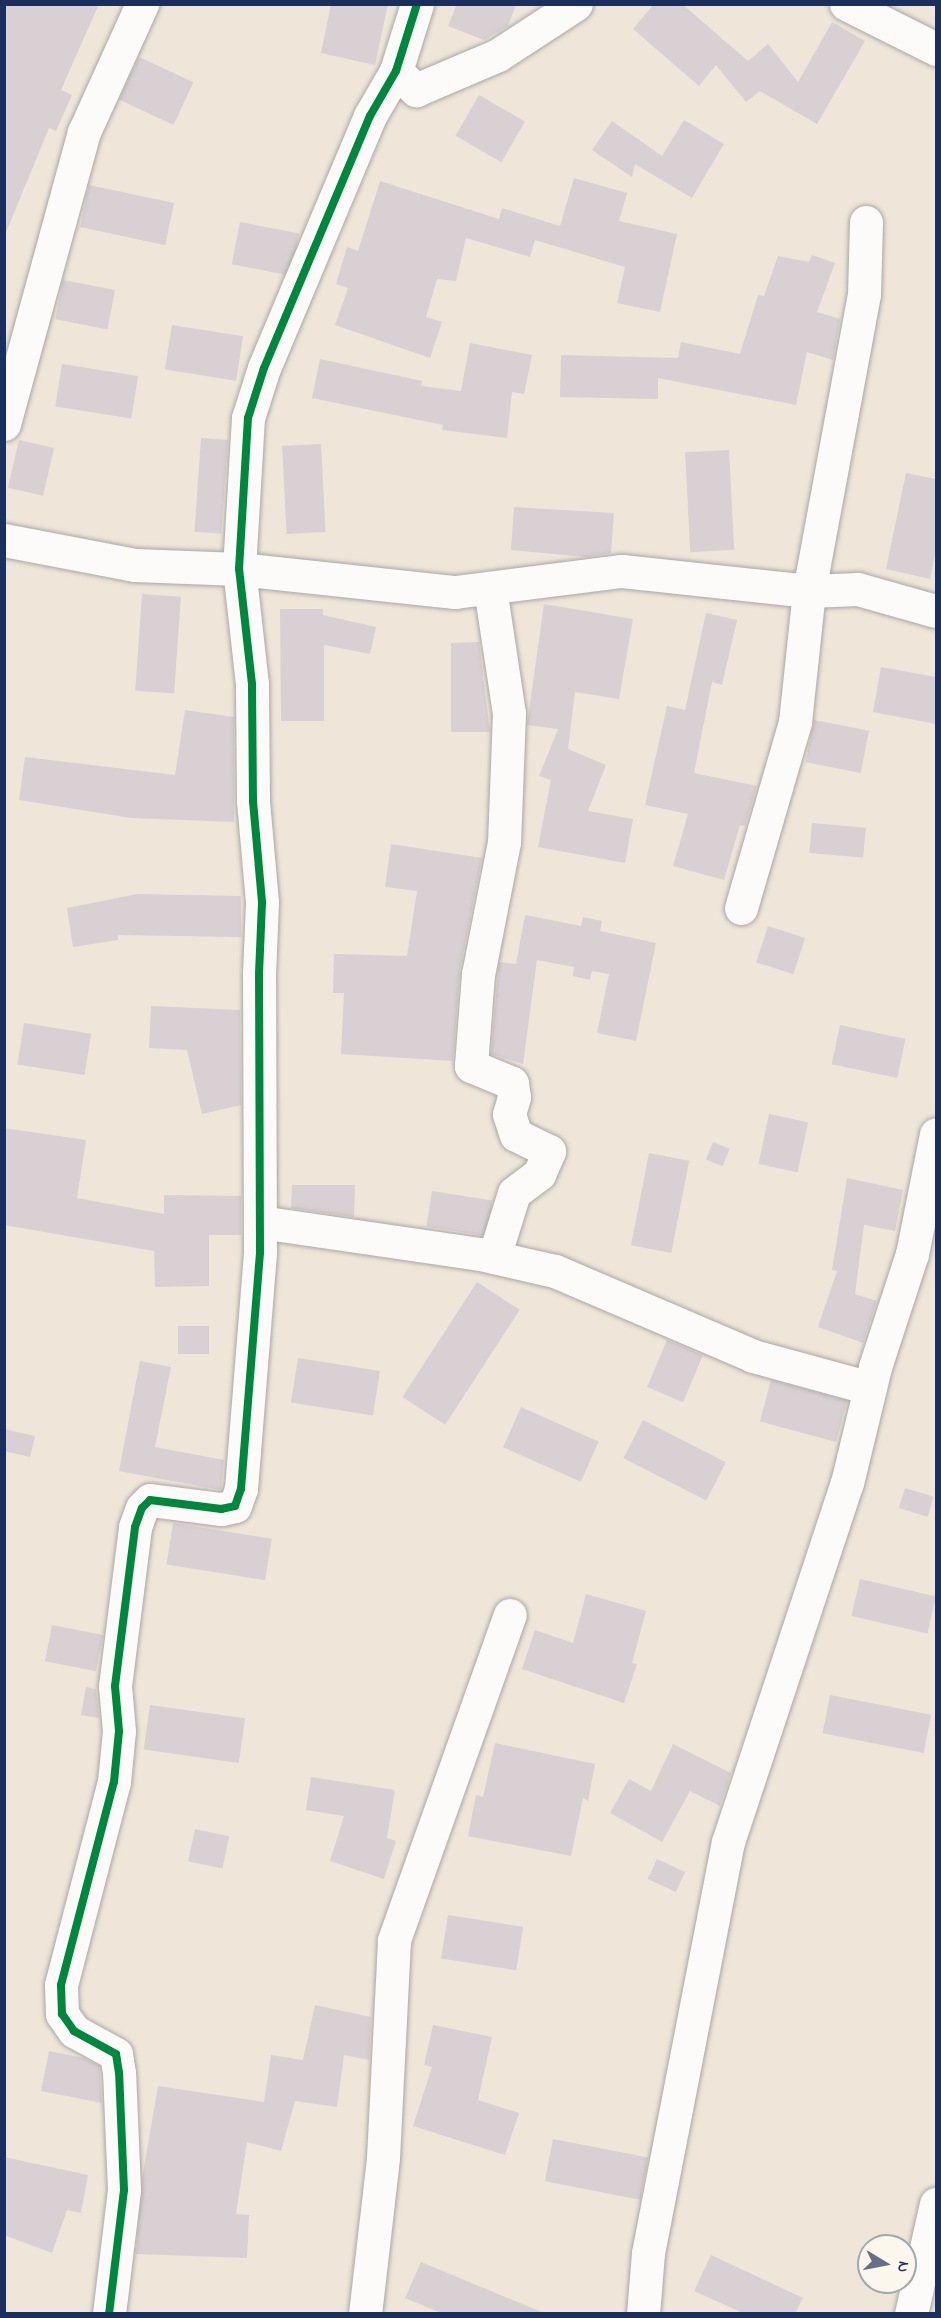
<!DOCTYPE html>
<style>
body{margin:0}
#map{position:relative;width:941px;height:2318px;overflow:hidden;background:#efe6d9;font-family:"Indie Flower",sans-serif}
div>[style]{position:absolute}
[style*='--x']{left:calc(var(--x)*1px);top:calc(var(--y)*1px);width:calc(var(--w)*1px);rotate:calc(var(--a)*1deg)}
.building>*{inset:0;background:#d8d0d3;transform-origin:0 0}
.roads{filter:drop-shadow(0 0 2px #aaa7a6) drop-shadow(0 0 2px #aaa7a6)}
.minor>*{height:33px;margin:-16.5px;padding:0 16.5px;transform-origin:16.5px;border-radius:16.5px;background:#fdfbf9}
.cycleway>*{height:8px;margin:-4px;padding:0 4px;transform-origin:4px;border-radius:4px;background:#00873e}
span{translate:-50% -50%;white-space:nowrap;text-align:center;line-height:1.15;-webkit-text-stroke:4.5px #fbf7ec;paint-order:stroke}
.frame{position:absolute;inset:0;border:6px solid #1b2f5e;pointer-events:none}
.north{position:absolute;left:857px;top:2234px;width:60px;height:60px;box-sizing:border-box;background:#fbf7ec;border:2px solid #a1a7b3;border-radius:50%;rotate:100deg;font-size:16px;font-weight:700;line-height:24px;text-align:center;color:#1b2f5e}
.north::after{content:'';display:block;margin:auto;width:21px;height:27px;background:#656f89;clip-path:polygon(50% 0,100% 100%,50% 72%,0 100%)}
</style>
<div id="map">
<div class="building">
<i style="clip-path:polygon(4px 4px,99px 4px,61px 90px,72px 95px,56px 131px,49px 128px,5px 235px)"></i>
<i style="clip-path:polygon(331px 4px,388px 4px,375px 65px,321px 53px)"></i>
<i style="clip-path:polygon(457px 4px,516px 4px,508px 26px,484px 40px,448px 26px)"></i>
<i style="clip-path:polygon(654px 4px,682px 4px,748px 61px,768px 44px,798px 82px,832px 22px,865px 41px,817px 124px,760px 91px,746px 102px,716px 65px,699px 86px,633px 29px)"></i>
<i style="left:139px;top:57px;width:60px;height:47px;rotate:25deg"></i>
<i style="left:479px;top:95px;width:53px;height:47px;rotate:30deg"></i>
<i style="clip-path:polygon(684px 120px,724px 144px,692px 198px,635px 164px,632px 177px,592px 150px,612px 121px,662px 156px)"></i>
<i style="clip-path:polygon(574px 178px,627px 193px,619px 221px,677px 234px,660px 312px,617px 303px,625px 267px,535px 240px,530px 257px,466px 238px,456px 281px,437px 279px,426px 317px,442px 322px,430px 358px,335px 325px,348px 288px,336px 284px,347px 247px,358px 251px,380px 181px,499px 219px,502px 208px,560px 226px)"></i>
<i style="left:89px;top:185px;width:87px;height:43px;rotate:12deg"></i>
<i style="left:240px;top:222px;width:60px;height:43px;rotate:11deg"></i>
<i style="clip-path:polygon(812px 255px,835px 263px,817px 312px,840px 319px,833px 360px,807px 352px,796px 405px,658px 378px,658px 399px,560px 397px,561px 355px,678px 358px,681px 342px,740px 354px,758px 295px,764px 296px,778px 256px,809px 262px)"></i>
<i style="left:63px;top:280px;width:53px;height:40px;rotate:11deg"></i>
<i style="left:172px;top:325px;width:72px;height:45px;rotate:9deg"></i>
<i style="clip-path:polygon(470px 343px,532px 355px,524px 394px,512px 392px,507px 438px,442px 430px,443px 425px,312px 398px,320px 359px,422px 381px,421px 386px,461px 391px)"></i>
<i style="left:62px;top:364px;width:77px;height:43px;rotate:9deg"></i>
<i style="left:201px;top:438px;width:27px;height:94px;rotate:4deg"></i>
<i style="left:19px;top:440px;width:36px;height:49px;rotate:13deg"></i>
<i style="left:321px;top:444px;width:88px;height:39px;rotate:87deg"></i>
<i style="left:729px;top:450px;width:100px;height:44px;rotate:87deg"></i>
<i style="clip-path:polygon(906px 473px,936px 479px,936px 549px,930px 579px,886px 569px)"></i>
<i style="clip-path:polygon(514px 507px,614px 513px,611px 553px,586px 557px,511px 550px)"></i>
<i style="left:142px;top:594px;width:39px;height:97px;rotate:4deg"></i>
<i style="clip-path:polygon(544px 604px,633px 619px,619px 699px,575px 692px,568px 749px,606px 765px,588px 811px,633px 819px,625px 863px,538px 847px,551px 780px,539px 776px,558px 729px,527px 725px)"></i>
<i style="clip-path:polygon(280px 609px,323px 609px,323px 615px,376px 627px,370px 654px,324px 645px,324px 721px,281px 721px)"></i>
<i style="clip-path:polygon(706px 613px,737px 620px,722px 685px,712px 682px,694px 773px,757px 786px,745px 826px,740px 825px,724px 880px,673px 866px,688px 814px,645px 805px,667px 706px,685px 710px)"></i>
<i style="clip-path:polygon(479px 642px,490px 732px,451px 732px,451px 643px)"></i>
<i style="clip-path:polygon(881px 667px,936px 677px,936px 724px,873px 712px)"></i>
<i style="clip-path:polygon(185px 710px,234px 717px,234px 822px,131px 818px,19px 800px,25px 757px,175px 775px)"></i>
<i style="left:814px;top:720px;width:56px;height:43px;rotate:11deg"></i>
<i style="left:812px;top:823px;width:54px;height:30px;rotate:5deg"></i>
<i style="clip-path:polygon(391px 844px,482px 858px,460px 970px,453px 1061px,341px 1054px,344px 993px,333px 993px,334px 954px,407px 956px,417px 891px,385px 887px)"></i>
<i style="clip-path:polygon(137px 894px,241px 896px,241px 937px,118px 935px,118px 940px,73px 947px,67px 908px)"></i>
<i style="clip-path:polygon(525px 915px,581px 926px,583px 917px,602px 921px,600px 931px,656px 943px,636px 1041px,597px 1033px,609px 974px,592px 971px,590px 980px,573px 976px,574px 967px,537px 960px,523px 1064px,491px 1054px,499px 962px,516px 964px)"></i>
<i style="left:768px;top:926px;width:39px;height:38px;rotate:18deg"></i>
<i style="clip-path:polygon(151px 1006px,240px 1010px,241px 1105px,202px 1114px,187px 1050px,149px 1048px)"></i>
<i style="left:24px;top:1023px;width:68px;height:42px;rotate:9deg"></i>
<i style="left:840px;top:1025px;width:67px;height:40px;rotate:12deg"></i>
<i style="left:769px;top:1114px;width:40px;height:51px;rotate:12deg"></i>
<i style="clip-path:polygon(4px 1128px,86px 1140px,77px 1198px,164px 1214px,164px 1195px,241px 1196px,241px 1235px,209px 1235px,209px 1286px,155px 1287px,154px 1251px,4px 1225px)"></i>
<i style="left:713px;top:1142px;width:18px;height:19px;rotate:22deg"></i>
<i style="left:649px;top:1153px;width:41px;height:94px;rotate:11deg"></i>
<i style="clip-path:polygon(847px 1178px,903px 1190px,895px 1231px,864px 1225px,855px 1294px,877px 1301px,863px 1343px,818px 1327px,837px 1271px,832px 1270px)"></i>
<i style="clip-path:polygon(292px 1185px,355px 1185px,354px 1217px,291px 1208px)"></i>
<i style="left:432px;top:1191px;width:61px;height:36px;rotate:9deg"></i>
<i style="left:477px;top:1282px;width:51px;height:137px;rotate:33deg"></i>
<i style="left:178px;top:1326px;width:31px;height:28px"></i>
<i style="left:667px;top:1340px;width:39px;height:51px;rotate:23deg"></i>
<i style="left:298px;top:1358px;width:83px;height:45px;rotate:9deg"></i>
<i style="clip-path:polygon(140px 1361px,171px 1367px,155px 1447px,224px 1460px,221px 1490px,119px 1471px)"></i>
<i style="left:771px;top:1380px;width:79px;height:43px;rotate:15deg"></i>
<i style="left:521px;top:1407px;width:85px;height:44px;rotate:24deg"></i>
<i style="left:643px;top:1420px;width:93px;height:43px;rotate:27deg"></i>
<i style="clip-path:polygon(4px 1429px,35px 1436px,30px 1457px,4px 1451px)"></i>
<i style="left:905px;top:1488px;width:30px;height:21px;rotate:17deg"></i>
<i style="left:173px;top:1523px;width:100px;height:42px;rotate:9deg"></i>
<i style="left:860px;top:1579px;width:78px;height:38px;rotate:13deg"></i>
<i style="clip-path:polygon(586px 1594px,646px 1611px,632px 1663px,637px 1664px,624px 1703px,522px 1669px,535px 1630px,573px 1643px)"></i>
<i style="left:52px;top:1625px;width:52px;height:37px;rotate:11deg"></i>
<i style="clip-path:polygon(86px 1687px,96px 1689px,99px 1718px,81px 1715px)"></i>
<i style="left:830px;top:1695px;width:103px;height:39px;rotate:11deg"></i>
<i style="left:150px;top:1705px;width:96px;height:45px;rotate:8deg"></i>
<i style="clip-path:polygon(495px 1743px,595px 1764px,588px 1801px,583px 1798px,571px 1856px,468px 1836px,476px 1795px,483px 1797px)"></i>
<i style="clip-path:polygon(673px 1744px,731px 1773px,720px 1806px,690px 1791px,662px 1842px,610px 1813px,629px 1779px,651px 1791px)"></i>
<i style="clip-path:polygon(311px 1777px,395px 1790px,387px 1838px,396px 1841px,384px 1879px,330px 1861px,344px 1816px,306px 1810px)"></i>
<i style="left:195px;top:1829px;width:35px;height:33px;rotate:12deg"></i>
<i style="left:657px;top:1859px;width:31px;height:22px;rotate:25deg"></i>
<i style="left:448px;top:1915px;width:76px;height:44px;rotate:9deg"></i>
<i style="clip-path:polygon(315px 2005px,371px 2017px,369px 2060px,344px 2055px,337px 2107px,295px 2101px,281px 2151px,247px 2142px,236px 2214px,249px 2215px,247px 2258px,136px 2254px,142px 2179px,158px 2086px,264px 2102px,271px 2055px,303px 2060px)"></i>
<i style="clip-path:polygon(433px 2025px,492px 2037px,478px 2100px,519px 2113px,505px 2155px,413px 2126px,432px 2067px,424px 2065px)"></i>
<i style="clip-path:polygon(49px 2051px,84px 2058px,99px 2066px,102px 2103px,41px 2091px)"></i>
<i style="left:553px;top:2139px;width:97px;height:43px;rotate:11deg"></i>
<i style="clip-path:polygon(4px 2157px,88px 2175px,81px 2213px,67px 2210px,52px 2253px,4px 2235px)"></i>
<i style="clip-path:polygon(711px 2255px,803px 2298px,795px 2313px,743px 2313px,694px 2291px)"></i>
<i style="clip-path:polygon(421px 2262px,544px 2313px,441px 2313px,405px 2298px)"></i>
</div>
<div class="roads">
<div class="minor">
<i style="--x:846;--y:4;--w:101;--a:26.6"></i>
<i style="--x:396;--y:71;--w:28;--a:44"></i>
<i style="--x:416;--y:90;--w:89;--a:-23.1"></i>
<i style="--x:498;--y:55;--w:93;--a:-33.2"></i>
<i style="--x:4;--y:424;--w:303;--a:-74.7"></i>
<i style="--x:84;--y:132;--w:141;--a:-65.6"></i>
<i style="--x:4;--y:540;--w:133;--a:10.8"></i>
<i style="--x:135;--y:565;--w:104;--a:2.2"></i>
<i style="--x:239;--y:569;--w:217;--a:6.1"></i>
<i style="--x:455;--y:592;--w:168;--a:-7.2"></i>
<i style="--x:622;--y:571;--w:188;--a:6.1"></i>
<i style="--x:809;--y:591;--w:49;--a:-2.3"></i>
<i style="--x:858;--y:589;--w:81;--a:15.8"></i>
<i style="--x:490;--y:588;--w:126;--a:81.4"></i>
<i style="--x:509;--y:713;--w:129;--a:92.2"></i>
<i style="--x:504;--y:842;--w:135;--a:101.1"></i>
<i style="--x:478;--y:974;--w:92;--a:94.4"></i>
<i style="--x:471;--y:1066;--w:44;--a:22.5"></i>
<i style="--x:512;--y:1083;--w:14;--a:82"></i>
<i style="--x:514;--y:1097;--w:18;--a:106"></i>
<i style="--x:509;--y:1114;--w:22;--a:72"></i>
<i style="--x:516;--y:1135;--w:37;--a:26"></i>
<i style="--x:549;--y:1151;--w:25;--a:113"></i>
<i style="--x:539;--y:1174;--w:31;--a:143"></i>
<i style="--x:514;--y:1193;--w:67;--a:107.4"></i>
<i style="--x:741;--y:908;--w:194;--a:-73.8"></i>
<i style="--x:795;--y:722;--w:132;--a:-83.9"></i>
<i style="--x:809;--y:591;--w:302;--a:-79.5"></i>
<i style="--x:864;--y:294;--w:72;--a:-88.4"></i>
<i style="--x:260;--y:1222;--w:222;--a:8.3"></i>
<i style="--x:480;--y:1254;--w:77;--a:12.8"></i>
<i style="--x:555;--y:1271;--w:215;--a:23.2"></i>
<i style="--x:753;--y:1356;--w:121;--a:15.3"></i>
<i style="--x:109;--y:2314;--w:125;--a:-83.1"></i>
<i style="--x:124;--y:2190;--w:117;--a:-92.4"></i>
<i style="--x:119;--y:2073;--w:19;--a:-99"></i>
<i style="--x:116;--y:2054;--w:48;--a:-151.3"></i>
<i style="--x:74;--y:2031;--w:21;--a:-125"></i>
<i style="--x:62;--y:2014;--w:29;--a:-92"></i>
<i style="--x:61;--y:1985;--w:210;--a:-75.4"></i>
<i style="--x:114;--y:1782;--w:51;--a:-84.4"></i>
<i style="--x:119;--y:1731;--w:45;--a:-95.1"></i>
<i style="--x:115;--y:1686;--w:160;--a:-82.8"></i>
<i style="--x:135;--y:1527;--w:20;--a:-70"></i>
<i style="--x:142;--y:1508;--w:11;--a:-45"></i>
<i style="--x:150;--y:1500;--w:72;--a:7.2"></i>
<i style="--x:221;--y:1509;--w:14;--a:-12"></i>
<i style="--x:235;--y:1506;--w:18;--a:-71"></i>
<i style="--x:241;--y:1489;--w:238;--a:-85.4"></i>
<i style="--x:260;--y:1252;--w:278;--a:-90.2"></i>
<i style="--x:259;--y:974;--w:72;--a:-87.6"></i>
<i style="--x:262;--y:902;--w:101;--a:-95.1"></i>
<i style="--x:253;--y:801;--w:117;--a:-90.5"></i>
<i style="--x:252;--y:684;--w:116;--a:-96.4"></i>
<i style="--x:239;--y:569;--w:151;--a:-86.6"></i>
<i style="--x:248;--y:418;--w:52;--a:-72.3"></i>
<i style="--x:264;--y:368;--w:273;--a:-67.2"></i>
<i style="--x:370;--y:116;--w:52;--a:-60"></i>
<i style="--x:396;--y:71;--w:70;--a:-72.6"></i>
<i style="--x:365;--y:2314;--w:157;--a:-83.4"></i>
<i style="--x:383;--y:2158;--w:218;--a:-87.1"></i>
<i style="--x:394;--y:1940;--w:345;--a:-70.4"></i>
<i style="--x:643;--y:2314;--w:61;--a:-85.3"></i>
<i style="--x:648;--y:2253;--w:419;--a:-79"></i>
<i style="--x:728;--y:1842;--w:378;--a:-71.7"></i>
<i style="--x:847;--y:1483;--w:119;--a:-76.4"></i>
<i style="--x:875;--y:1367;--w:119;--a:-71.9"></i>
<i style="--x:912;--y:1254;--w:122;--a:-78.7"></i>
<i style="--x:911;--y:2314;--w:113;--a:-77.2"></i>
</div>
</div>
<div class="cycleway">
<i style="--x:109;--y:2314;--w:125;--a:-83.1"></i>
<i style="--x:124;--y:2190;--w:117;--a:-92.4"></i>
<i style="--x:119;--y:2073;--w:19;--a:-99"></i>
<i style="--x:116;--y:2054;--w:48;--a:-151.3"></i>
<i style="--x:74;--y:2031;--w:21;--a:-125"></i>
<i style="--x:62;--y:2014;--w:29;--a:-92"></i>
<i style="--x:61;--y:1985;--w:210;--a:-75.4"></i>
<i style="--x:114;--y:1782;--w:51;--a:-84.4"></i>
<i style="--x:119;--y:1731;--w:45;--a:-95.1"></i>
<i style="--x:115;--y:1686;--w:160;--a:-82.8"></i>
<i style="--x:135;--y:1527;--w:20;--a:-70"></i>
<i style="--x:142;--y:1508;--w:11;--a:-45"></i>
<i style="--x:150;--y:1500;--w:72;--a:7.2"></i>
<i style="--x:221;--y:1509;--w:14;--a:-12"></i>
<i style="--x:235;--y:1506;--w:18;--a:-71"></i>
<i style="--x:241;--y:1489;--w:238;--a:-85.4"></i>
<i style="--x:260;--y:1252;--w:278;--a:-90.2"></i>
<i style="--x:259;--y:974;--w:72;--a:-87.6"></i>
<i style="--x:262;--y:902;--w:101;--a:-95.1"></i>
<i style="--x:253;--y:801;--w:117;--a:-90.5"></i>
<i style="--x:252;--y:684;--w:116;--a:-96.4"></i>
<i style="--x:239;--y:569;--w:151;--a:-86.6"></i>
<i style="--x:248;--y:418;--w:52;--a:-72.3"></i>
<i style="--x:264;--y:368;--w:273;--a:-67.2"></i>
<i style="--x:370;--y:116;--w:52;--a:-60"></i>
<i style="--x:396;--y:71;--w:70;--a:-72.6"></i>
</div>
<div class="frame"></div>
<div class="north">N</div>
</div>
